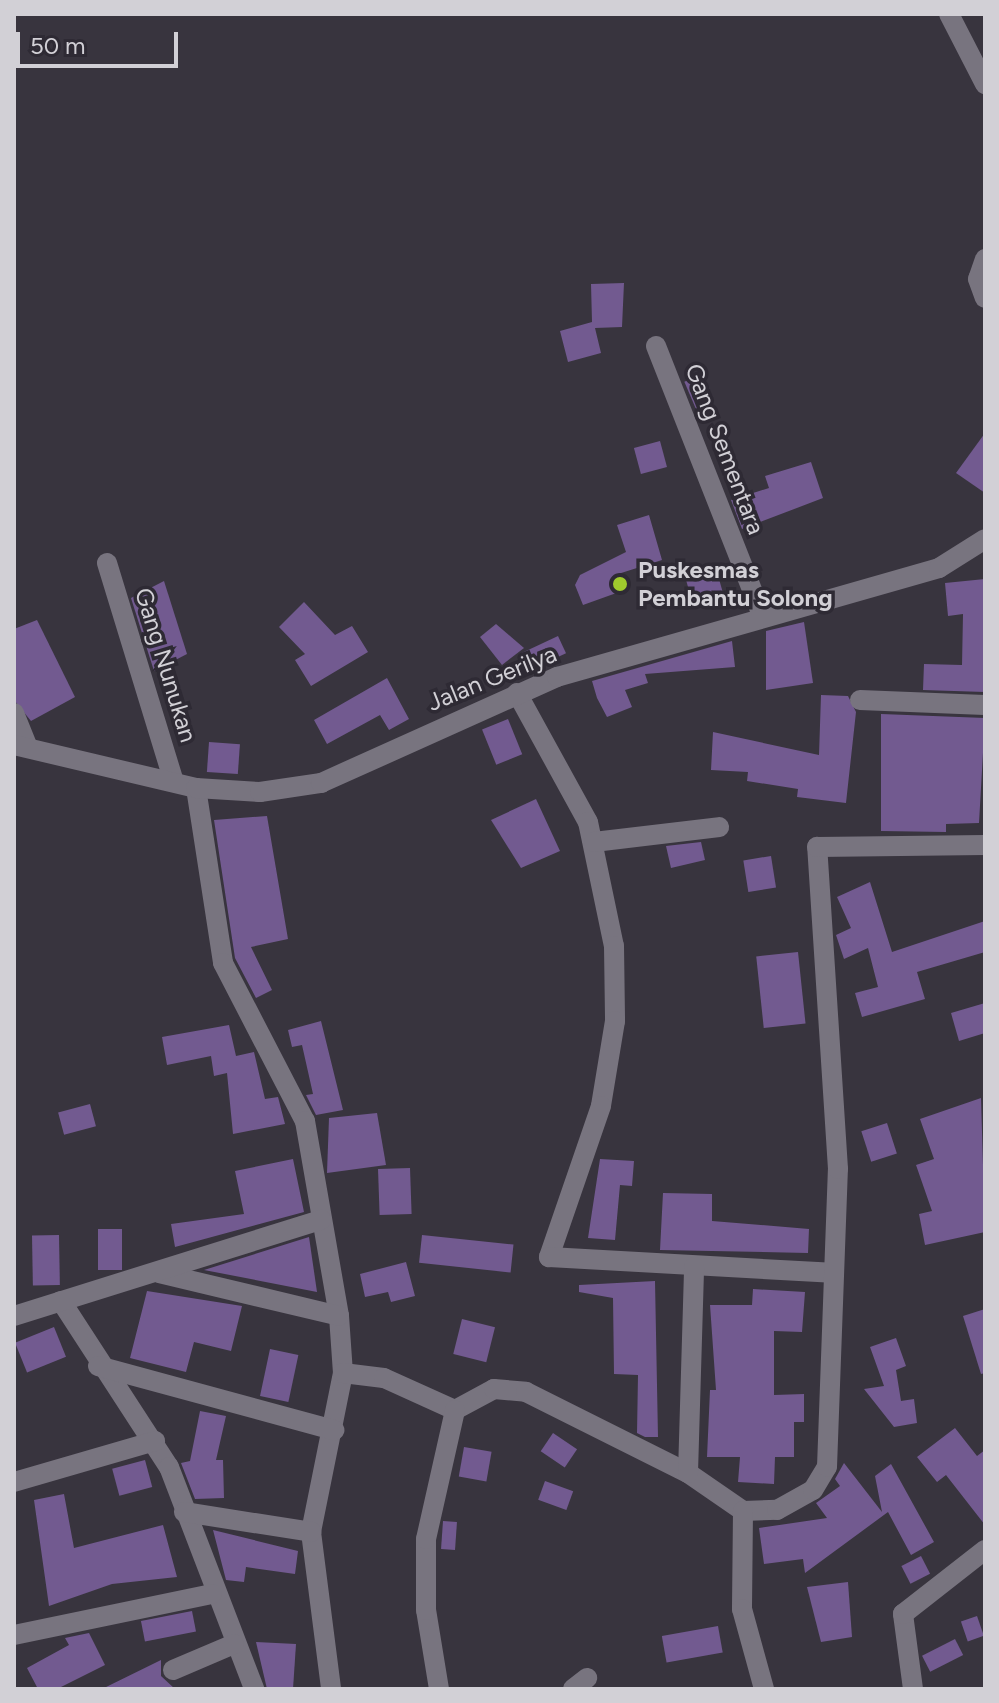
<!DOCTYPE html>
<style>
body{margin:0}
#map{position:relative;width:999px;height:1703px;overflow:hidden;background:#38343e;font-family:Figtree,sans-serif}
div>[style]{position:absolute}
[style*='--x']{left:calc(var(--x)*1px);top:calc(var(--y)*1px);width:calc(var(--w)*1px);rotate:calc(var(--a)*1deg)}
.building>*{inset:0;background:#725a90;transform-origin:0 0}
.minor>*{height:20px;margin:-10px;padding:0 10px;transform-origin:10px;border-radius:10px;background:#78747f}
.tertiary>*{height:20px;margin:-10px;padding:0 10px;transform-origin:10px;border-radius:10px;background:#78747f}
.dots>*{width:22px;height:22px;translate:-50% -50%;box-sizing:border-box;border:4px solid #2e2a34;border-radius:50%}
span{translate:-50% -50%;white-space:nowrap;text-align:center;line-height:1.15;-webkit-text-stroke:7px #2e2a34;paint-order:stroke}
.street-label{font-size:24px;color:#d2d0d6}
.poi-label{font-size:24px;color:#d2d0d6;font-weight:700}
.left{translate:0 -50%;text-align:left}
.frame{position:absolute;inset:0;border:16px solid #d2d0d6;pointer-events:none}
.scale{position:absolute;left:16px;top:32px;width:162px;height:36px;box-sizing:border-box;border:4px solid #d2d0d6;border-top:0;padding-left:10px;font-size:24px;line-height:28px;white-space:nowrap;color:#d2d0d6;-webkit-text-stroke:6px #2e2a34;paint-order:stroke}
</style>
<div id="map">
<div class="building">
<i style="clip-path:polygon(624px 283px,622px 327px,595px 328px,601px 353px,568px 362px,560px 331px,592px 322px,591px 284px)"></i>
<i style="left:700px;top:375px;width:30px;height:17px;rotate:67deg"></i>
<i style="clip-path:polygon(985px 433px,985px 493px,956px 473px)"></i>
<i style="left:660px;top:441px;width:27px;height:27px;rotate:75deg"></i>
<i style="clip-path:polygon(811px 462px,823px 498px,742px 529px,731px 500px,769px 488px,765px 476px)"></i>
<i style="clip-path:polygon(649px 515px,662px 560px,618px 574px,622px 591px,583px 605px,575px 585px,580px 575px,626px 552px,617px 525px)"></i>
<i style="left:717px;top:572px;width:22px;height:32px;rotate:74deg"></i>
<i style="clip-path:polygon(985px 579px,985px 692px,923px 690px,924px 664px,962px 665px,963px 614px,948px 616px,945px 583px)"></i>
<i style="clip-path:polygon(164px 581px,187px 654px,154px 671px,131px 598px)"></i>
<i style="clip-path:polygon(304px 602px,335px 635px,352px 626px,368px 652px,311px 686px,295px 660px,305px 654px,279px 627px)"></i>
<i style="clip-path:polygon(37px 620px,75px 697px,31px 721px,14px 700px,14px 629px)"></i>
<i style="clip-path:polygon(804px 622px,813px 683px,766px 690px,766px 631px)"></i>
<i style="clip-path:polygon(496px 624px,524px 648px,502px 665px,480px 637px)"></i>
<i style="left:558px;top:636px;width:19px;height:40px;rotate:65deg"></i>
<i style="clip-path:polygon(732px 641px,735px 667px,645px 674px,648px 683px,625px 690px,632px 707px,607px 717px,597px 698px,592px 681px)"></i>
<i style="clip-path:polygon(387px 678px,409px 719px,389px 730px,380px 715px,327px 744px,314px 720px)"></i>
<i style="clip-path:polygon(821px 695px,848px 696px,856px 712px,846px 803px,797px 797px,798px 789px,747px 781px,748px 772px,711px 770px,713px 732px,819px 755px)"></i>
<i style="clip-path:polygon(881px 714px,985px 718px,979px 823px,946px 824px,946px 832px,881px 831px)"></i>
<i style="left:508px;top:719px;width:38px;height:28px;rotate:68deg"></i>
<i style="left:209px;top:742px;width:31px;height:30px;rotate:4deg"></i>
<i style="clip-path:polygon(536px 799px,560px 851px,521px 868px,491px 820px)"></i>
<i style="clip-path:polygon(267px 816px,288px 939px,251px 947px,272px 990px,256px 998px,235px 958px,214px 820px)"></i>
<i style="clip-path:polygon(701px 842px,705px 860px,671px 868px,666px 846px)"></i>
<i style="left:771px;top:856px;width:32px;height:28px;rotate:81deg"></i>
<i style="clip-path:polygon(870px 882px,892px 952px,985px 921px,985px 952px,917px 972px,925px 999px,862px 1017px,855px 993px,878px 987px,868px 948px,844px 959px,836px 935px,851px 928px,837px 897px)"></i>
<i style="left:798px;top:952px;width:72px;height:42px;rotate:84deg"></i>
<i style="clip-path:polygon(985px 1003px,985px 1033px,959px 1041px,951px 1013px)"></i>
<i style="clip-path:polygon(321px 1021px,343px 1110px,316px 1115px,306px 1095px,313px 1094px,302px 1045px,292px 1047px,288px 1030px)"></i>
<i style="clip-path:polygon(229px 1025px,236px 1056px,254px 1052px,265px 1099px,278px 1097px,285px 1124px,233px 1134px,227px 1073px,214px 1076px,211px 1056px,167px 1065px,162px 1037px)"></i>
<i style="clip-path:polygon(981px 1098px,985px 1232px,925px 1245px,919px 1214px,932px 1211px,916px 1165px,934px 1159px,920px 1119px)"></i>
<i style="left:90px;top:1104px;width:23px;height:33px;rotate:75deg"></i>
<i style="clip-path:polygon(377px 1113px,386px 1165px,327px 1173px,329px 1118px)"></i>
<i style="left:887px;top:1123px;width:32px;height:27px;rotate:72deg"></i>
<i style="clip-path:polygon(293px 1159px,304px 1212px,175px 1247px,171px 1224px,244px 1214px,235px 1171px)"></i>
<i style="clip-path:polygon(600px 1159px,634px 1161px,632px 1186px,620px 1185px,615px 1240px,588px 1238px)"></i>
<i style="left:410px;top:1168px;width:46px;height:32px;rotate:88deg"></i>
<i style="clip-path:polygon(663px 1193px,712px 1194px,712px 1221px,809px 1229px,808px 1253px,660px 1250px)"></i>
<i style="left:98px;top:1229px;width:24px;height:41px"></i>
<i style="left:59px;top:1235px;width:50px;height:27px;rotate:89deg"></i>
<i style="left:422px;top:1235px;width:92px;height:28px;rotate:6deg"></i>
<i style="clip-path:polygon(309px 1237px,317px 1292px,204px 1270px)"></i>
<i style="clip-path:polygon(406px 1262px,415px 1296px,391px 1302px,388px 1292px,365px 1297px,360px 1274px)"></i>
<i style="clip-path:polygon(655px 1281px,658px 1437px,645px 1437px,637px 1433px,638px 1375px,614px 1374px,613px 1298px,579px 1292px,579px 1285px)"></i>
<i style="clip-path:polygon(753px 1289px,805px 1292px,802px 1332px,774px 1331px,774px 1395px,804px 1394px,804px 1422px,794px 1422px,794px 1457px,775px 1457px,774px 1484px,738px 1482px,740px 1457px,707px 1457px,710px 1390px,716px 1390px,710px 1305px,752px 1305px)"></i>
<i style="clip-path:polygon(147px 1291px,242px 1306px,231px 1351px,194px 1342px,186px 1372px,130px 1358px)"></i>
<i style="clip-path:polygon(985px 1309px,985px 1373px,981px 1374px,963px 1316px)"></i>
<i style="left:462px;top:1319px;width:34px;height:36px;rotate:14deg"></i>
<i style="left:54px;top:1327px;width:32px;height:42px;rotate:68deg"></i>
<i style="clip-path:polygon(896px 1338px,906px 1366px,896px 1370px,901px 1401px,914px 1399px,917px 1423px,894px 1427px,864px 1389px,884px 1386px,870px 1347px)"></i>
<i style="left:270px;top:1349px;width:29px;height:48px;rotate:12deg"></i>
<i style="clip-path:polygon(200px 1411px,226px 1416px,216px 1460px,223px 1460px,224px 1498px,195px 1499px,181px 1463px,190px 1461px)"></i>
<i style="clip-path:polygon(955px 1428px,977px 1456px,985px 1450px,985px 1525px,946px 1475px,937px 1482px,917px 1457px)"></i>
<i style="left:553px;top:1433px;width:29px;height:22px;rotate:34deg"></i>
<i style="left:464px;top:1447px;width:28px;height:30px;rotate:10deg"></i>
<i style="left:145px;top:1460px;width:28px;height:34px;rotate:75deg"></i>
<i style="clip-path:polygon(844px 1463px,882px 1512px,875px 1476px,891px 1464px,934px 1542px,911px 1555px,888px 1512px,805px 1573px,803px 1559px,764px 1564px,759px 1528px,827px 1518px,816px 1503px,840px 1486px,835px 1479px)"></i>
<i style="left:545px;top:1481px;width:30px;height:20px;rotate:20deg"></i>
<i style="clip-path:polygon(64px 1494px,74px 1548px,163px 1525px,177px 1577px,112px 1584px,49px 1606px,34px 1500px)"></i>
<i style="left:443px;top:1521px;width:14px;height:28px;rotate:4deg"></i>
<i style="clip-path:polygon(213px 1530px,298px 1551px,295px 1574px,246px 1567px,244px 1582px,226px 1580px)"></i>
<i style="left:921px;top:1556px;width:20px;height:22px;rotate:63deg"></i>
<i style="clip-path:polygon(848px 1582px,852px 1637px,821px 1642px,807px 1587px)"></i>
<i style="left:192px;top:1611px;width:21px;height:52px;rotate:79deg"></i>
<i style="left:977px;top:1616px;width:21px;height:17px;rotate:71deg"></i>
<i style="left:718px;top:1626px;width:27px;height:57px;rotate:80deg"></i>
<i style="clip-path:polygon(89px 1633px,105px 1665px,57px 1689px,38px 1689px,27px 1668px,69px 1645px,65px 1638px)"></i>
<i style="left:955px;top:1639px;width:18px;height:37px;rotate:63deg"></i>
<i style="clip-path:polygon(256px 1642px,296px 1644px,293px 1689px,267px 1689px)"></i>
<i style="clip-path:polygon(161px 1660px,161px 1676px,175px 1689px,102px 1689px)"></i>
</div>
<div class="minor">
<i style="--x:949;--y:14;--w:79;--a:62.8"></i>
<i style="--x:985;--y:259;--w:21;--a:109"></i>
<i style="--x:978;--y:279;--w:20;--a:70"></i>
<i style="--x:656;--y:346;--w:289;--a:68.5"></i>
<i style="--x:107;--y:563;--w:229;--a:73"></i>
<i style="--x:517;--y:693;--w:147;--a:61.2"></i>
<i style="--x:588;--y:822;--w:127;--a:78.2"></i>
<i style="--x:614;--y:946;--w:75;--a:89.2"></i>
<i style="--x:615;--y:1021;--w:86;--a:99.4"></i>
<i style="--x:601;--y:1106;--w:160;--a:109"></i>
<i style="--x:549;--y:1257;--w:283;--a:3.2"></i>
<i style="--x:860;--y:700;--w:125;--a:2.3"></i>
<i style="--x:14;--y:713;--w:35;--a:68"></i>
<i style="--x:196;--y:788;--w:177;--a:81.2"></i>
<i style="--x:223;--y:963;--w:178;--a:62.6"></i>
<i style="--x:305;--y:1121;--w:198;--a:80.1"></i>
<i style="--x:339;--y:1316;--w:57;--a:86"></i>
<i style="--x:343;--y:1373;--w:162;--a:101.4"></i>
<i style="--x:311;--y:1532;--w:158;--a:82.7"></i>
<i style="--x:594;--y:842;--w:126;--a:-6.8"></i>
<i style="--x:159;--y:1273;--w:185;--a:13.4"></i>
<i style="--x:61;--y:1301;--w:198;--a:57"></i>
<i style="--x:169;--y:1467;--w:238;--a:69"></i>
<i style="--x:14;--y:1316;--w:322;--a:-17.4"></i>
<i style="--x:98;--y:1366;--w:245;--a:15.2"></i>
<i style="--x:343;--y:1373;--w:41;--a:7"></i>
<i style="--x:384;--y:1378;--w:78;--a:24.3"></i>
<i style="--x:455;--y:1410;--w:44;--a:-28.3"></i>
<i style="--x:494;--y:1389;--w:32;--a:5"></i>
<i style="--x:526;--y:1392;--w:181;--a:26.6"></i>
<i style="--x:688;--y:1473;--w:67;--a:34.6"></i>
<i style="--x:743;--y:1511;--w:34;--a:-2"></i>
<i style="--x:777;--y:1510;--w:41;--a:-29.1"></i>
<i style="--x:813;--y:1490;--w:27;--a:-59"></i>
<i style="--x:827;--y:1467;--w:298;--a:-87.9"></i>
<i style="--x:838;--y:1169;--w:323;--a:-93.7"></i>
<i style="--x:817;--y:847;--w:168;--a:-0.7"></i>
<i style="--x:688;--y:1473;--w:206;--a:-88.3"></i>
<i style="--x:14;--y:1482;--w:147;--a:-16.2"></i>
<i style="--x:743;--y:1511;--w:98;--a:90.6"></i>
<i style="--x:742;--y:1609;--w:83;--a:74.6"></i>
<i style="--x:184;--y:1512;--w:129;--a:8.9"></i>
<i style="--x:14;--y:1635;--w:202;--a:-11.7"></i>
<i style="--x:173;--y:1670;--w:66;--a:-23.1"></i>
<i style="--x:439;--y:1689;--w:80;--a:-99.3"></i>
<i style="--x:426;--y:1610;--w:71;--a:-90"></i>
<i style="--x:426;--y:1539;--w:132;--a:-77.3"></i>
<i style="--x:573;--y:1689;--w:18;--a:-38"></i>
<i style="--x:913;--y:1689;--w:76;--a:-97.6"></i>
<i style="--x:903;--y:1614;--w:104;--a:-38"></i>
</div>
<div class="tertiary">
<i style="--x:14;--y:745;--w:187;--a:13.3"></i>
<i style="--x:196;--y:788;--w:64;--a:3.6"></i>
<i style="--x:260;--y:792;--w:62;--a:-8.4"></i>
<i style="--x:321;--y:783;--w:259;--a:-24.2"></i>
<i style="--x:557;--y:677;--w:397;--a:-15.9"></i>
<i style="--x:939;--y:568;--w:54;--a:-32.2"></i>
</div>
<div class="dots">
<i style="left:620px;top:584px;background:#9fca2d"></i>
</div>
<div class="street-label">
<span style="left:725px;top:449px;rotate:69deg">Gang Sementara</span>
<span style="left:166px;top:665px;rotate:73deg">Gang Nunukan</span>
<span style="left:492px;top:678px;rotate:-22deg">Jalan Gerilya</span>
</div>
<div class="poi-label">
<span class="left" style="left:638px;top:584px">Puskesmas<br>Pembantu Solong</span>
</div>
<div class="frame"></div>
<div class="scale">50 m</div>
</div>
